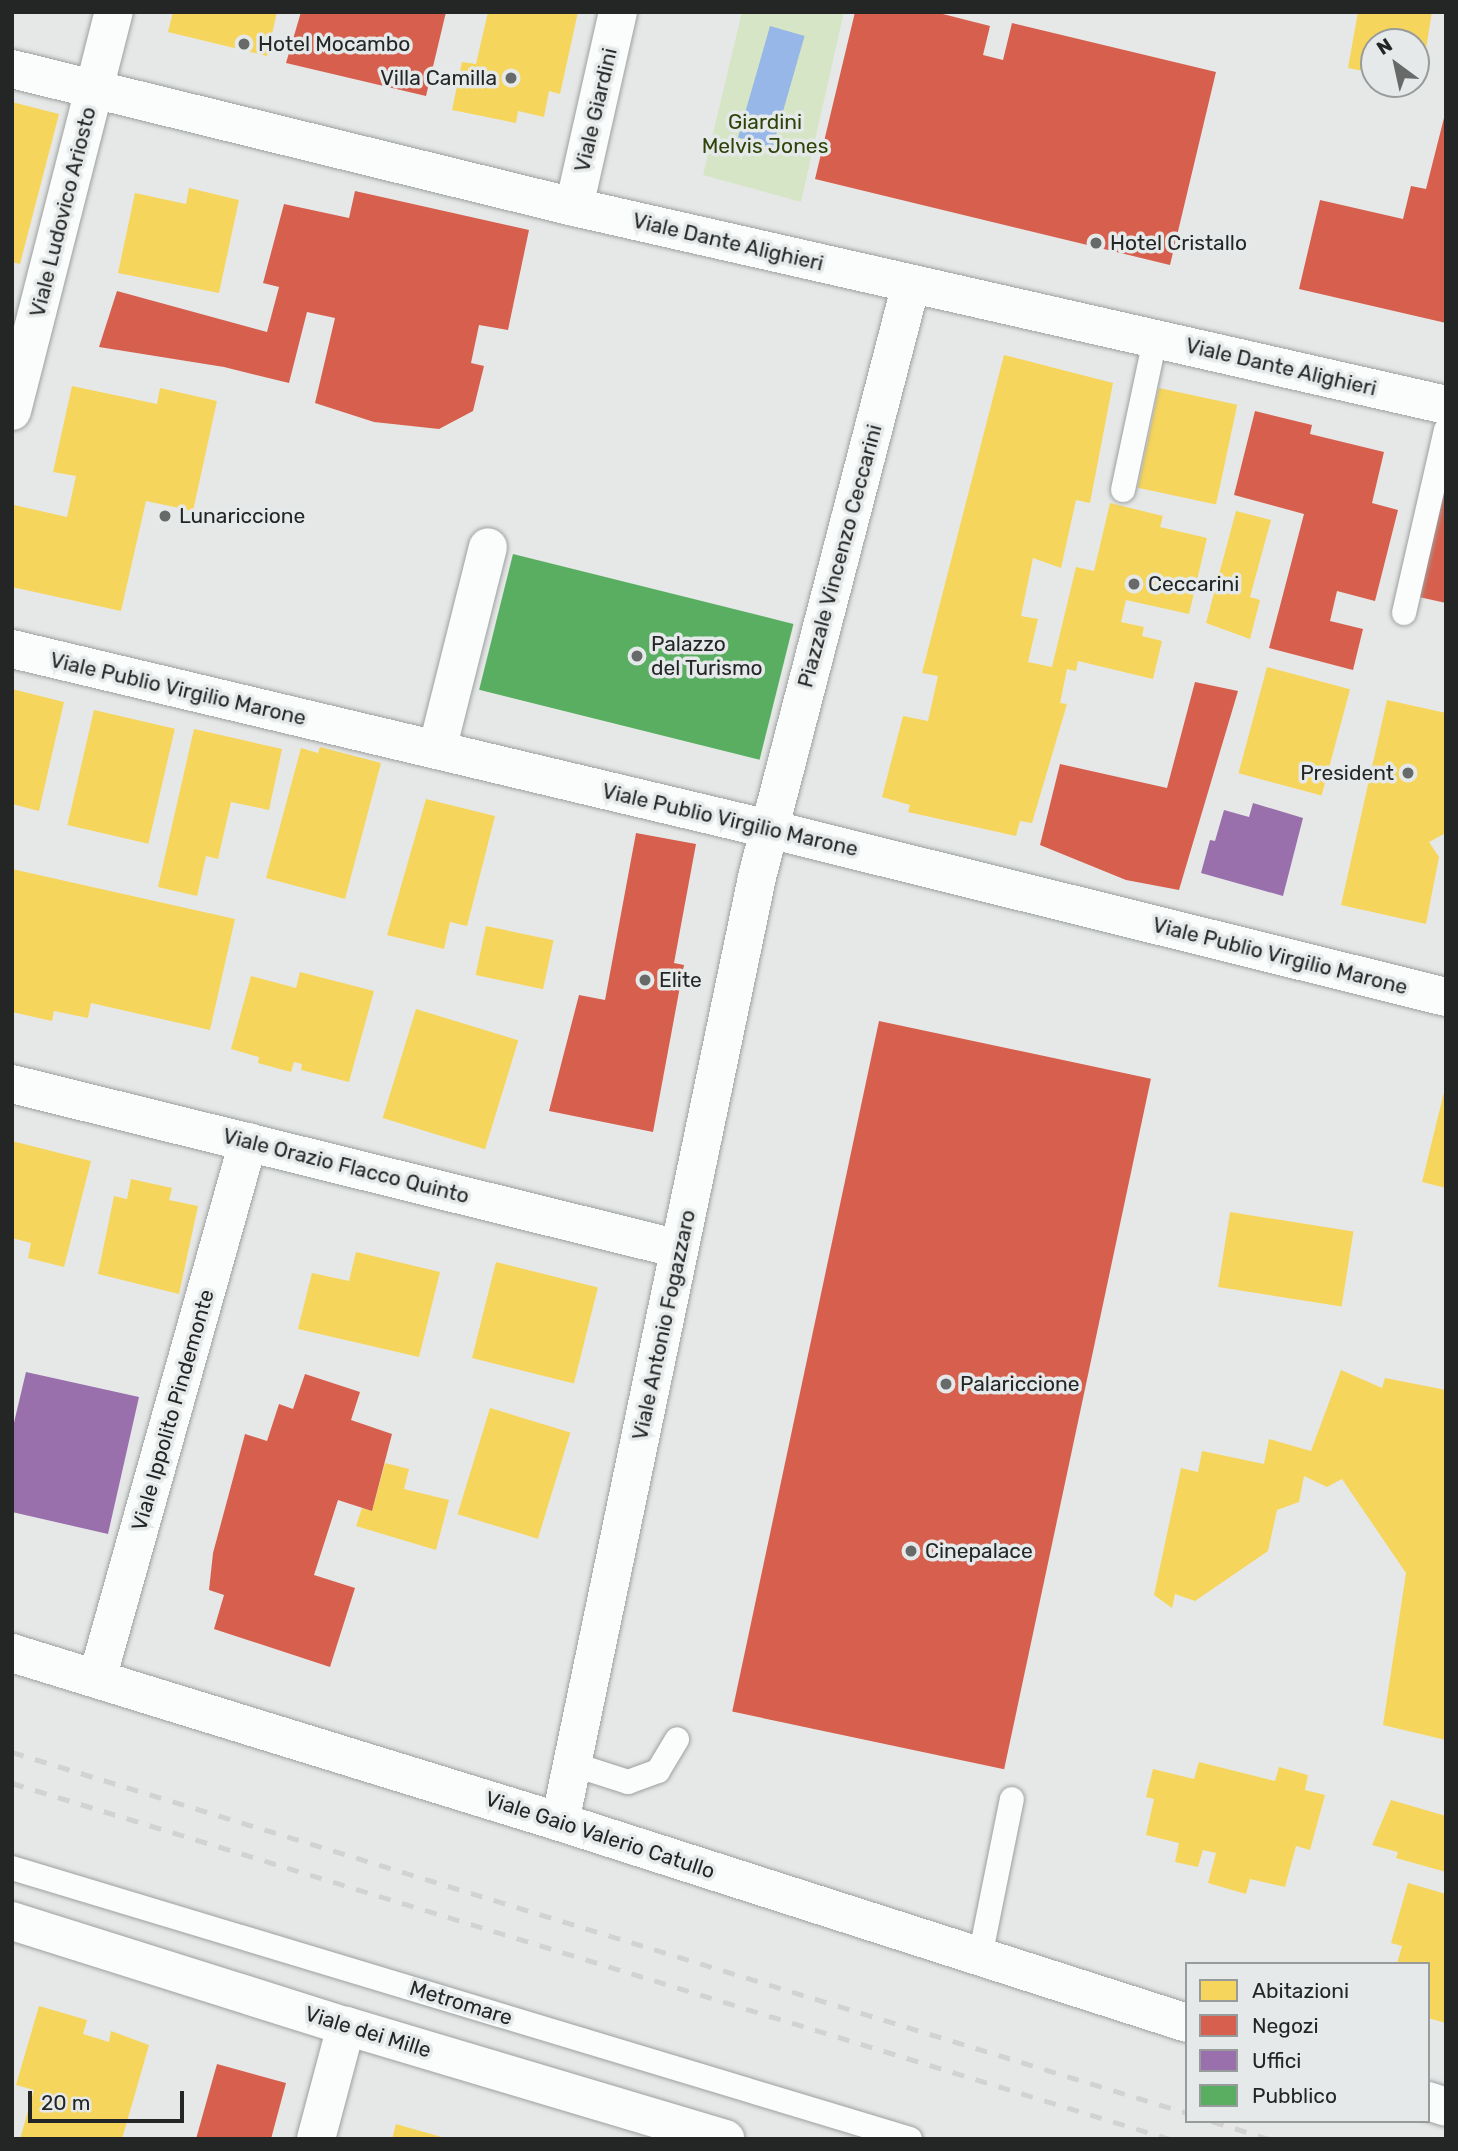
<!DOCTYPE html>
<style>
body{margin:0}
#map{position:relative;width:1458px;height:2151px;overflow:hidden;background:#e6e8e8;font-family:Rubik,sans-serif}
div>[style]{position:absolute}
[style*='--x']{left:calc(var(--x)*1px);top:calc(var(--y)*1px);width:calc(var(--w)*1px);rotate:calc(var(--a)*1deg)}
.green>*{inset:0;background:#d6e5c5}
.water>*{inset:0;background:#96b7e7;transform-origin:0 0}
.homes>*{inset:0;background:#f6d55c;transform-origin:0 0}
.shops>*{inset:0;background:#d6604d;transform-origin:0 0}
.offices>*{inset:0;background:#9970ab}
.public>*{inset:0;background:#5aae61;transform-origin:0 0}
.roads{filter:drop-shadow(0 0 2px #9ea0a0) drop-shadow(0 0 2px #9ea0a0)}
.lane>*{height:24px;margin:-12px;padding:0 12px;transform-origin:12px;border-radius:12px;background:#fbfcfc}
.street>*{height:38px;margin:-19px;padding:0 19px;transform-origin:19px;border-radius:19px;background:#fbfcfc}
.secondary>*{height:38px;margin:-19px;padding:0 19px;transform-origin:19px;border-radius:19px;background:#fbfcfc}
.rail>*{height:5px;margin-top:-2.5px;transform-origin:0;background:repeating-linear-gradient(90deg,#d2d2d2 0 12px,transparent 0 24px)}
.dots>*{width:19px;height:19px;translate:-50% -50%;box-sizing:border-box;border:4px solid #e5e9e9;border-radius:50%}
span{translate:-50% -50%;white-space:nowrap;text-align:center;line-height:1.15;-webkit-text-stroke:7px #e5e9e9;paint-order:stroke}
.poi-label{font-size:21px;color:#242625}
.left{translate:0 -50%;text-align:left}
.right{translate:-100% -50%;text-align:right}
.street-label{font-size:21px;color:#242625}
.park-label{font-size:21px;color:#2e4307}
.frame{position:absolute;inset:0;border:14px solid #242625;pointer-events:none}
.legend{position:absolute;left:1185px;top:1962px;width:245px;height:161px;box-sizing:border-box;background:#e5e9e9;border:2px solid #989b9b;margin:0;padding:9px 12px;list-style:none;font-size:21px;color:#242625}
.legend li{display:flex;align-items:center;gap:14px;height:35px}
.legend b{width:35px;border:2px solid #989b9b}
.north{position:absolute;left:1360px;top:28px;width:70px;height:70px;box-sizing:border-box;background:#e5e9e9;border:2px solid #989b9b;border-radius:50%;rotate:327deg;font-size:19px;font-weight:700;line-height:28px;text-align:center;color:#242625}
.north::after{content:'';display:block;margin:auto;width:24px;height:32px;background:#686a69;clip-path:polygon(50% 0,100% 100%,50% 72%,0 100%)}
.scale{position:absolute;left:28px;top:2091px;width:156px;height:32px;box-sizing:border-box;border:4px solid #242625;border-top:0;padding-left:9px;font-size:21px;line-height:24px;white-space:nowrap;color:#242625;-webkit-text-stroke:5px #e5e9e9;paint-order:stroke}
</style>
<div id="map">
<div class="green">
<i style="clip-path:polygon(742px 12px,844px 12px,801px 202px,703px 175px)"></i>
</div>
<div class="water">
<i style="left:770px;top:26px;width:36px;height:116px;rotate:16deg"></i>
</div>
<div class="homes">
<i style="clip-path:polygon(173px 12px,277px 12px,267px 56px,168px 32px)"></i>
<i style="clip-path:polygon(488px 12px,578px 12px,560px 94px,549px 91px,544px 117px,518px 111px,516px 123px,452px 110px,462px 62px,476px 64px)"></i>
<i style="clip-path:polygon(1358px 12px,1432px 12px,1423px 67px,1416px 66px,1416px 42px,1374px 42px,1374px 73px,1348px 68px)"></i>
<i style="clip-path:polygon(12px 102px,59px 114px,20px 264px,12px 262px)"></i>
<i style="clip-path:polygon(189px 188px,239px 200px,219px 293px,118px 273px,135px 193px,186px 204px)"></i>
<i style="clip-path:polygon(1004px 355px,1113px 383px,1090px 503px,1076px 500px,1061px 568px,1033px 558px,1021px 616px,1038px 619px,1028px 662px,1052px 667px,1076px 567px,1094px 571px,1110px 503px,1163px 516px,1160px 527px,1207px 538px,1189px 614px,1126px 600px,1121px 622px,1144px 627px,1142px 636px,1162px 641px,1153px 679px,1078px 661px,1076px 671px,1067px 669px,1060px 703px,1067px 704px,1032px 823px,1020px 821px,1016px 836px,908px 812px,910px 805px,882px 797px,903px 716px,928px 721px,938px 676px,922px 673px)"></i>
<i style="clip-path:polygon(72px 386px,157px 404px,160px 388px,217px 401px,193px 511px,146px 501px,121px 611px,12px 587px,14px 505px,67px 517px,76px 476px,53px 472px)"></i>
<i style="left:1159px;top:388px;width:80px;height:102px;rotate:12deg"></i>
<i style="clip-path:polygon(1236px 511px,1271px 520px,1250px 597px,1260px 600px,1250px 639px,1206px 623px)"></i>
<i style="left:1267px;top:667px;width:86px;height:110px;rotate:15deg"></i>
<i style="clip-path:polygon(12px 689px,64px 702px,39px 811px,12px 804px)"></i>
<i style="clip-path:polygon(1387px 700px,1446px 713px,1446px 833px,1429px 842px,1439px 857px,1426px 924px,1341px 905px)"></i>
<i style="left:94px;top:710px;width:83px;height:118px;rotate:13deg"></i>
<i style="clip-path:polygon(194px 729px,282px 749px,269px 810px,231px 802px,218px 859px,206px 856px,197px 896px,158px 887px)"></i>
<i style="clip-path:polygon(320px 747px,381px 763px,345px 899px,266px 878px,301px 748px,318px 753px)"></i>
<i style="clip-path:polygon(426px 799px,495px 816px,467px 926px,450px 922px,444px 949px,387px 935px)"></i>
<i style="clip-path:polygon(12px 869px,235px 919px,210px 1030px,91px 1003px,88px 1018px,54px 1011px,52px 1021px,12px 1012px)"></i>
<i style="left:486px;top:926px;width:69px;height:50px;rotate:12deg"></i>
<i style="clip-path:polygon(300px 972px,374px 991px,349px 1082px,301px 1070px,302px 1064px,294px 1062px,291px 1072px,258px 1063px,259px 1057px,231px 1049px,251px 976px,296px 988px)"></i>
<i style="left:416px;top:1009px;width:107px;height:114px;rotate:17deg"></i>
<i style="clip-path:polygon(1446px 1084px,1446px 1188px,1422px 1182px)"></i>
<i style="clip-path:polygon(12px 1141px,91px 1161px,64px 1267px,28px 1258px,31px 1243px,12px 1238px)"></i>
<i style="clip-path:polygon(131px 1179px,172px 1188px,169px 1200px,198px 1206px,179px 1294px,98px 1274px,114px 1196px,127px 1199px)"></i>
<i style="left:1230px;top:1212px;width:125px;height:76px;rotate:9deg"></i>
<i style="clip-path:polygon(356px 1252px,440px 1272px,419px 1357px,298px 1329px,312px 1273px,349px 1281px)"></i>
<i style="left:496px;top:1262px;width:105px;height:99px;rotate:14deg"></i>
<i style="clip-path:polygon(1341px 1370px,1382px 1388px,1385px 1378px,1446px 1390px,1446px 1740px,1383px 1725px,1406px 1573px,1342px 1479px,1327px 1487px,1304px 1476px,1299px 1502px,1277px 1510px,1268px 1551px,1195px 1601px,1175px 1594px,1172px 1608px,1154px 1595px,1181px 1468px,1198px 1472px,1202px 1451px,1264px 1464px,1269px 1439px,1311px 1451px)"></i>
<i style="left:490px;top:1408px;width:84px;height:111px;rotate:17deg"></i>
<i style="clip-path:polygon(385px 1463px,409px 1469px,404px 1489px,449px 1500px,436px 1550px,356px 1526px,362px 1508px,372px 1511px)"></i>
<i style="clip-path:polygon(1199px 1762px,1275px 1781px,1279px 1767px,1308px 1775px,1305px 1790px,1325px 1795px,1310px 1850px,1296px 1846px,1285px 1887px,1250px 1879px,1246px 1894px,1208px 1883px,1216px 1853px,1203px 1850px,1198px 1867px,1175px 1862px,1179px 1843px,1146px 1835px,1154px 1799px,1146px 1797px,1153px 1769px,1194px 1779px)"></i>
<i style="clip-path:polygon(1391px 1800px,1446px 1816px,1446px 1872px,1396px 1858px,1398px 1852px,1372px 1845px)"></i>
<i style="clip-path:polygon(1408px 1883px,1446px 1894px,1446px 2023px,1428px 2018px,1428px 1964px,1397px 1964px,1402px 1946px,1391px 1943px)"></i>
<i style="clip-path:polygon(39px 2006px,87px 2020px,83px 2034px,109px 2042px,111px 2031px,149px 2045px,122px 2139px,20px 2139px,34px 2090px,16px 2085px)"></i>
<i style="clip-path:polygon(396px 2124px,445px 2138px,445px 2139px,392px 2139px)"></i>
</div>
<div class="shops">
<i style="clip-path:polygon(301px 12px,446px 12px,426px 96px,286px 63px)"></i>
<i style="clip-path:polygon(855px 12px,935px 12px,990px 26px,983px 55px,1003px 60px,1012px 23px,1216px 72px,1170px 265px,815px 179px)"></i>
<i style="clip-path:polygon(1446px 110px,1446px 323px,1299px 289px,1320px 200px,1403px 219px,1411px 186px,1426px 189px)"></i>
<i style="clip-path:polygon(355px 191px,529px 230px,508px 330px,479px 325px,471px 363px,484px 366px,473px 411px,439px 429px,374px 422px,315px 403px,335px 318px,307px 312px,289px 383px,224px 367px,99px 347px,117px 291px,267px 332px,279px 287px,263px 283px,284px 204px,349px 218px)"></i>
<i style="clip-path:polygon(1255px 411px,1312px 425px,1310px 434px,1384px 452px,1372px 503px,1398px 510px,1375px 601px,1337px 591px,1330px 621px,1363px 629px,1353px 670px,1269px 648px,1304px 514px,1234px 495px)"></i>
<i style="clip-path:polygon(1446px 485px,1446px 603px,1419px 597px)"></i>
<i style="clip-path:polygon(1195px 682px,1238px 691px,1179px 890px,1126px 880px,1040px 845px,1060px 764px,1167px 788px)"></i>
<i style="clip-path:polygon(636px 833px,696px 844px,674px 963px,684px 965px,653px 1132px,549px 1111px,579px 995px,605px 1000px)"></i>
<i style="left:879px;top:1021px;width:278px;height:706px;rotate:12deg"></i>
<i style="clip-path:polygon(305px 1374px,360px 1392px,351px 1420px,392px 1434px,372px 1511px,338px 1500px,314px 1575px,355px 1588px,330px 1667px,214px 1629px,224px 1595px,209px 1590px,213px 1553px,245px 1434px,267px 1441px,279px 1404px,293px 1409px)"></i>
<i style="clip-path:polygon(217px 2064px,286px 2083px,271px 2139px,196px 2139px)"></i>
</div>
<div class="offices">
<i style="clip-path:polygon(1253px 803px,1303px 818px,1283px 896px,1201px 873px,1210px 840px,1215px 841px,1224px 810px,1249px 817px)"></i>
<i style="clip-path:polygon(26px 1372px,139px 1397px,108px 1534px,12px 1512px,12px 1431px)"></i>
</div>
<div class="public">
<i style="left:513px;top:554px;width:289px;height:140px;rotate:14deg"></i>
</div>
<div class="roads">
<div class="lane">
<i style="--x:1123;--y:490;--w:154;--a:-78"></i>
<i style="--x:1404;--y:613;--w:188;--a:-77.1"></i>
<i style="--x:572;--y:1764;--w:59;--a:17.8"></i>
<i style="--x:628;--y:1782;--w:32;--a:-20"></i>
<i style="--x:658;--y:1771;--w:37;--a:-59"></i>
<i style="--x:12;--y:1868;--w:938;--a:16.79"></i>
<i style="--x:980;--y:1957;--w:161;--a:-78.6"></i>
</div>
<div class="street">
<i style="--x:12;--y:69;--w:579;--a:13.8"></i>
<i style="--x:574;--y:207;--w:894;--a:12.79"></i>
<i style="--x:574;--y:207;--w:200;--a:-77.3"></i>
<i style="--x:12;--y:411;--w:412;--a:-75.7"></i>
<i style="--x:12;--y:649;--w:778;--a:13.38"></i>
<i style="--x:769;--y:829;--w:698;--a:13.94"></i>
<i style="--x:437;--y:750;--w:209;--a:-75.9"></i>
<i style="--x:12;--y:1084;--w:687;--a:13.89"></i>
<i style="--x:12;--y:1653;--w:573;--a:17.14"></i>
<i style="--x:560;--y:1822;--w:658;--a:17.77"></i>
<i style="--x:97;--y:1679;--w:558;--a:-74.29"></i>
<i style="--x:560;--y:1822;--w:965;--a:-78.22"></i>
<i style="--x:757;--y:877;--w:613;--a:-75.44"></i>
<i style="--x:1428;--y:2101;--w:19;--a:18"></i>
<i style="--x:316;--y:2139;--w:117;--a:-75.1"></i>
</div>
<div class="secondary">
<i style="--x:12;--y:1921;--w:350;--a:17.5"></i>
<i style="--x:346;--y:2026;--w:396;--a:16.6"></i>
</div>
</div>
<div class="rail">
<i style="--x:12;--y:1752;--w:1229;--a:17.08"></i>
<i style="--x:12;--y:1783;--w:1211;--a:17.09"></i>
<i style="--x:1212;--y:2121;--w:60;--a:17.5"></i>
</div>
<div class="dots">
<i style="left:244px;top:44px;background:#686a69"></i>
<i style="left:511px;top:78px;background:#686a69"></i>
<i style="left:1096px;top:243px;background:#686a69"></i>
<i style="left:165px;top:516px;background:#686a69"></i>
<i style="left:1134px;top:584px;background:#686a69"></i>
<i style="left:637px;top:656px;background:#686a69"></i>
<i style="left:1408px;top:773px;background:#686a69"></i>
<i style="left:645px;top:980px;background:#686a69"></i>
<i style="left:946px;top:1384px;background:#686a69"></i>
<i style="left:911px;top:1551px;background:#686a69"></i>
</div>
<div class="poi-label">
<span class="left" style="left:258px;top:44px">Hotel Mocambo</span>
<span class="right" style="left:497px;top:78px">Villa Camilla</span>
<span class="left" style="left:1110px;top:243px">Hotel Cristallo</span>
<span class="left" style="left:179px;top:516px">Lunariccione</span>
<span class="left" style="left:1148px;top:584px">Ceccarini</span>
<span class="left" style="left:651px;top:656px">Palazzo<br>del Turismo</span>
<span class="right" style="left:1394px;top:773px">President</span>
<span class="left" style="left:659px;top:980px">Elite</span>
<span class="left" style="left:960px;top:1384px">Palariccione</span>
<span class="left" style="left:925px;top:1551px">Cinepalace</span>
</div>
<div class="street-label">
<span style="left:596px;top:110px;rotate:-77deg">Viale Giardini</span>
<span style="left:63px;top:212px;rotate:-76deg">Viale Ludovico Ariosto</span>
<span style="left:728px;top:242px;rotate:13deg">Viale Dante Alighieri</span>
<span style="left:1281px;top:367px;rotate:13deg">Viale Dante Alighieri</span>
<span style="left:840px;top:556px;rotate:-75deg">Piazzale Vincenzo Ceccarini</span>
<span style="left:178px;top:689px;rotate:13deg">Viale Publio Virgilio Marone</span>
<span style="left:730px;top:820px;rotate:13deg">Viale Publio Virgilio Marone</span>
<span style="left:1280px;top:956px;rotate:14deg">Viale Publio Virgilio Marone</span>
<span style="left:346px;top:1166px;rotate:14deg">Viale Orazio Flacco Quinto</span>
<span style="left:664px;top:1325px;rotate:-78deg">Viale Antonio Fogazzaro</span>
<span style="left:173px;top:1410px;rotate:-74deg">Viale Ippolito Pindemonte</span>
<span style="left:600px;top:1835px;rotate:18deg">Viale Gaio Valerio Catullo</span>
<span style="left:461px;top:2003px;rotate:17deg">Metromare</span>
<span style="left:368px;top:2032px;rotate:17deg">Viale dei Mille</span>
</div>
<div class="park-label">
<span style="left:765px;top:134px">Giardini<br>Melvis Jones</span>
</div>
<div class="frame"></div>
<ul class="legend">
<li><b style="height:19px;background:#f6d55c"></b>Abitazioni</li>
<li><b style="height:19px;background:#d6604d"></b>Negozi</li>
<li><b style="height:19px;background:#9970ab"></b>Uffici</li>
<li><b style="height:19px;background:#5aae61"></b>Pubblico</li>
</ul>
<div class="north">N</div>
<div class="scale">20 m</div>
</div>
